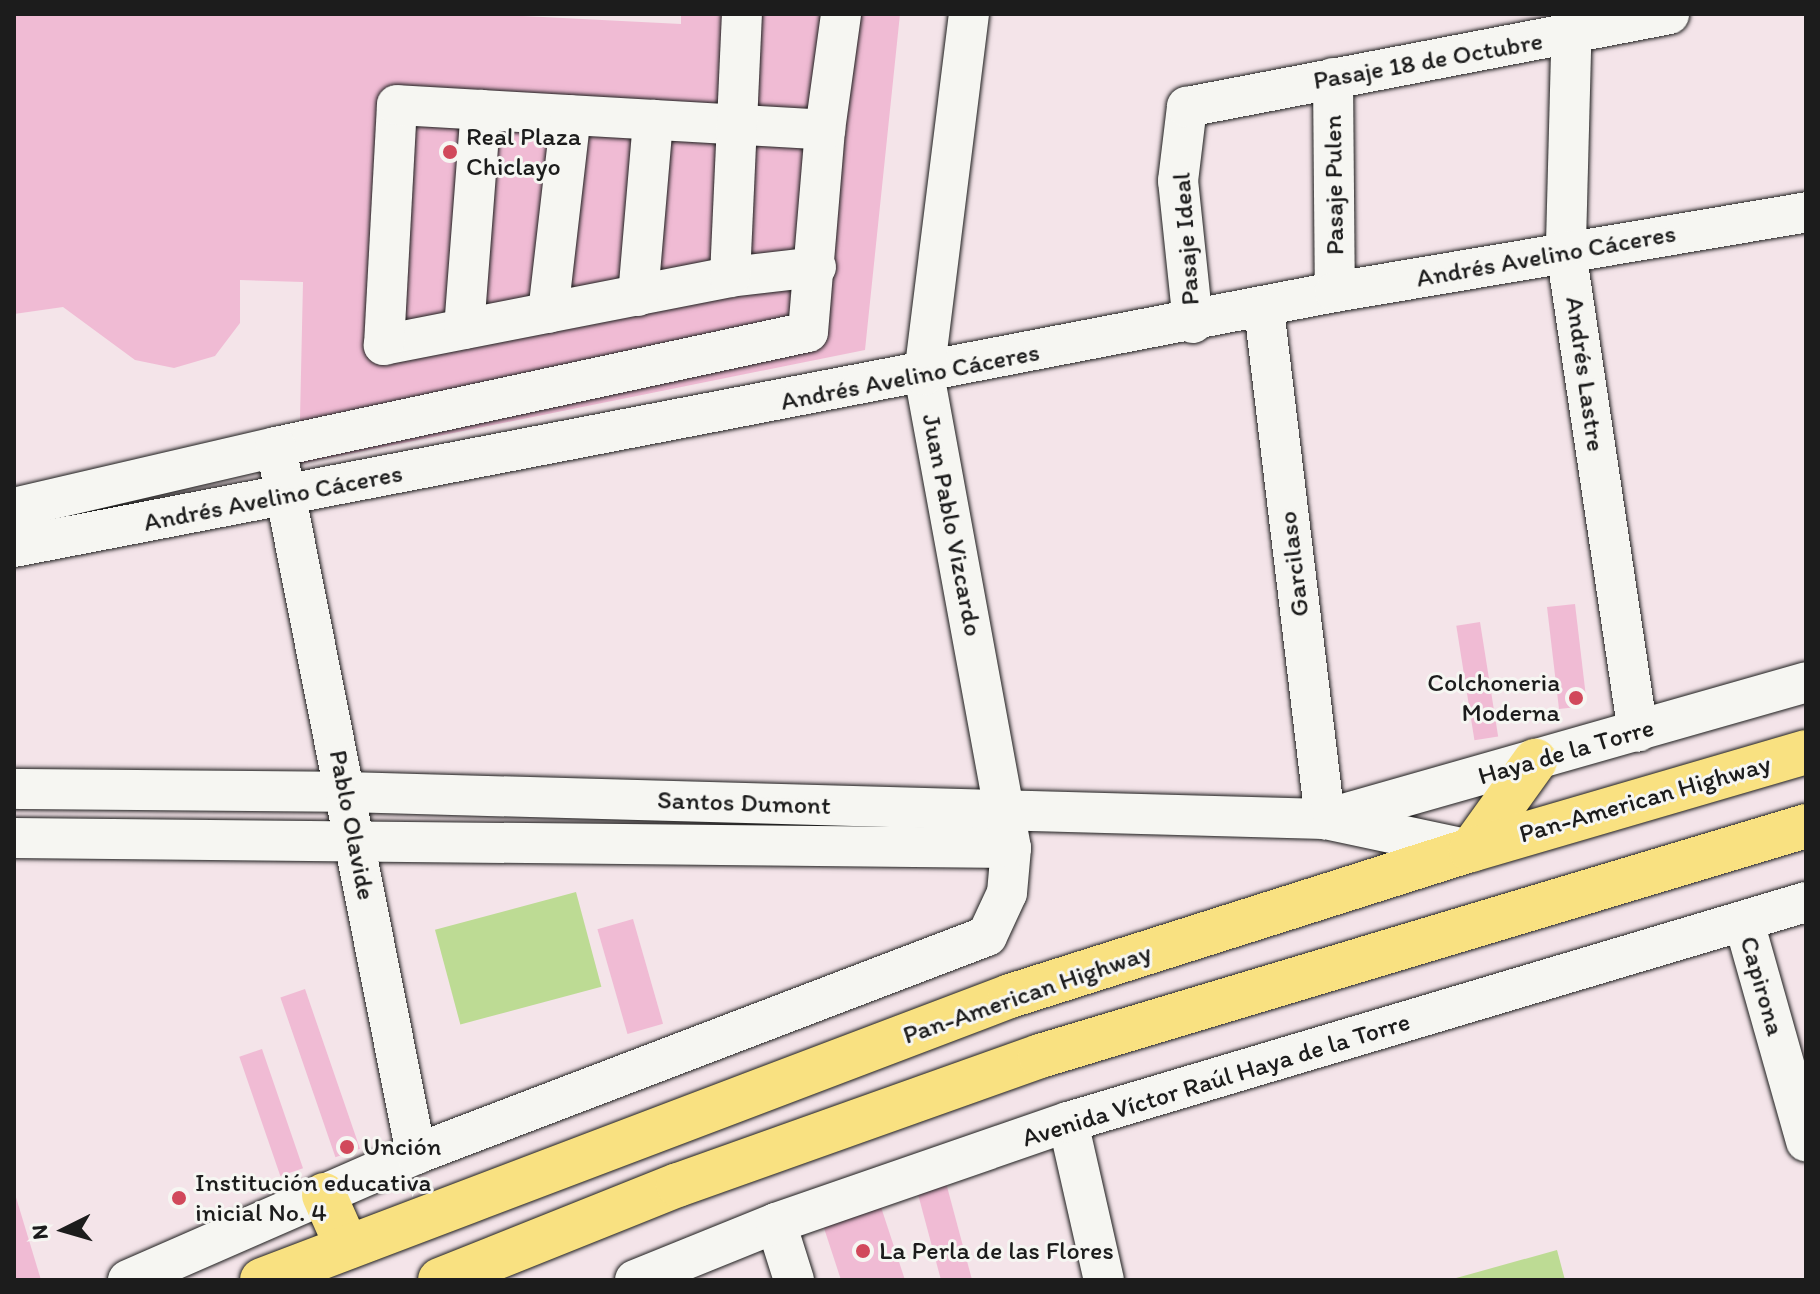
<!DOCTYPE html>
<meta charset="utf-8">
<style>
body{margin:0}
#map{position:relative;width:1820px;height:1294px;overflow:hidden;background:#f4e4e9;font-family:Itim,sans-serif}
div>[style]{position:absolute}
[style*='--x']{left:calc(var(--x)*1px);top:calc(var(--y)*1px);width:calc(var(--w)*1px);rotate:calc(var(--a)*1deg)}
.green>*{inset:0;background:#bddb94;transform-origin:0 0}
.building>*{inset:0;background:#f0bbd4;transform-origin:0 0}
.roads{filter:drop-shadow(0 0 2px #1c1c1c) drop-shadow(0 0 2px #1c1c1c)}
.minor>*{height:40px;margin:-20px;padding:0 20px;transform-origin:20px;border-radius:20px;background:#f6f6f2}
.major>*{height:44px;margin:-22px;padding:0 22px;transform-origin:22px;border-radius:22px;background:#f9e181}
.dots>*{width:22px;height:22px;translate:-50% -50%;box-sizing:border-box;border:4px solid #f6f6f2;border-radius:50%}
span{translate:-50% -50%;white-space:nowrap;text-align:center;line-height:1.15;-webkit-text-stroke:6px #f6f6f2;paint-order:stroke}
.street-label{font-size:26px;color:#1c1c1c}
.poi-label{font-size:26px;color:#1c1c1c}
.left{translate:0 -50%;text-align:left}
.right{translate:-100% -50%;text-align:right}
.frame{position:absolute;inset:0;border:16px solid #1c1c1c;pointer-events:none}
.north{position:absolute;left:24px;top:1190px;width:80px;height:80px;-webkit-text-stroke:6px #f6f6f2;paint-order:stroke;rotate:265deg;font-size:22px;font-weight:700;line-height:32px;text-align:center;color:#1c1c1c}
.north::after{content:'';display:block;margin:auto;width:28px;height:36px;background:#1c1c1c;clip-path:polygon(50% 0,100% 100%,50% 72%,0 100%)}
</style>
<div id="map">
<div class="green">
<i style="left:576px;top:892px;width:98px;height:146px;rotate:75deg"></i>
<i style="clip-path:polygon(1557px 1250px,1565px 1280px,1449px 1280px)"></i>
</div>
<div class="building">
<i style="clip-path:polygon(14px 14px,483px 14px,681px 24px,681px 14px,900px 14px,865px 350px,299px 464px,303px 282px,240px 280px,240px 323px,215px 356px,174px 368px,135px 360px,63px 307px,14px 314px)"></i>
<i style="clip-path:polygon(1575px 604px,1586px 697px,1577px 707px,1559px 709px,1547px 607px)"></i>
<i style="left:1480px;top:622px;width:116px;height:24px;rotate:81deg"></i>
<i style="left:633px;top:919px;width:109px;height:37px;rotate:74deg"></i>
<i style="left:305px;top:989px;width:169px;height:26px;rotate:71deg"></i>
<i style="left:262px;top:1049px;width:126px;height:24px;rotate:71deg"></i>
<i style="left:945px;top:1179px;width:105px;height:30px;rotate:75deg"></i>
<i style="clip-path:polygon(14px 1194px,15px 1194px,41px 1280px,14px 1280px)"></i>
<i style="clip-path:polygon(880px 1204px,905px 1280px,841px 1280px,822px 1222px)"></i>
</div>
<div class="roads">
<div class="minor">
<i style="--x:1572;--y:14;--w:237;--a:91.5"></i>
<i style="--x:1566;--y:251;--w:486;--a:81.5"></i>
<i style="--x:1333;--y:78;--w:214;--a:89.5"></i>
<i style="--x:816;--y:267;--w:87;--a:173.4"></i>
<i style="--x:730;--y:277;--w:353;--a:168.9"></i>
<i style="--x:384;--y:345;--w:240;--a:-86.9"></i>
<i style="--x:397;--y:105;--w:429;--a:3.3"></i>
<i style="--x:730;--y:277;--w:263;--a:-87.4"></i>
<i style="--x:638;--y:296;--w:177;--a:-85.1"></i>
<i style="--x:1264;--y:309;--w:514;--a:83.18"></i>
<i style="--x:548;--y:313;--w:199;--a:-83.4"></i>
<i style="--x:1193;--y:323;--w:143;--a:-96"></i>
<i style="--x:1178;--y:181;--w:75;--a:-83.1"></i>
<i style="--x:1187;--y:107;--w:491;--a:-10.9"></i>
<i style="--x:464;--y:329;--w:220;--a:-85.6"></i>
<i style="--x:276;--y:447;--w:544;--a:-12.2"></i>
<i style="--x:808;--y:332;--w:203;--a:-85.2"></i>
<i style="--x:825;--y:130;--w:117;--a:-82.1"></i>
<i style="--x:14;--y:508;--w:269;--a:-13.1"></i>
<i style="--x:276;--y:447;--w:721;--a:78.8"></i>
<i style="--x:14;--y:547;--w:1345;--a:-10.93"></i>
<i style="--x:1335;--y:292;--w:478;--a:-9.6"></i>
<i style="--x:14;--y:789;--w:332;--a:0.5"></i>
<i style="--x:346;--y:792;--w:979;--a:1.58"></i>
<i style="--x:1325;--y:819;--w:149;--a:12"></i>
<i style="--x:1333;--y:817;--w:492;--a:-15.9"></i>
<i style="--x:14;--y:838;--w:997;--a:0.57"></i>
<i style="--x:1744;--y:922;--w:228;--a:74.2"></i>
<i style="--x:1068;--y:1122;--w:162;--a:77.2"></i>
<i style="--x:776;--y:1223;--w:60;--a:72.5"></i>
<i style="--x:128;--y:1280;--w:314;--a:-23.6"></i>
<i style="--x:416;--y:1154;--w:611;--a:-20.9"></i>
<i style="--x:987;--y:936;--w:47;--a:-65.1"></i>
<i style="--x:1007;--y:893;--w:45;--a:-84.9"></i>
<i style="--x:1011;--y:848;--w:481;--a:-100.4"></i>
<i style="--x:924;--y:375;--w:364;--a:-82.9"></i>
<i style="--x:635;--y:1280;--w:152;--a:-22"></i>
<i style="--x:776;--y:1223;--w:309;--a:-19.1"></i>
<i style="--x:1068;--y:1122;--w:770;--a:-16.6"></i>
</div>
<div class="major">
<i style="--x:1471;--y:850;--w:110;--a:-54.3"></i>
<i style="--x:324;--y:1195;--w:57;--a:66.1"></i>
<i style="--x:262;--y:1280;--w:800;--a:-20.79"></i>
<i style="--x:1010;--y:996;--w:484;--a:-17.6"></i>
<i style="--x:1471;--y:850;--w:349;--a:-16.3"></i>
<i style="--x:440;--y:1280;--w:256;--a:-21.8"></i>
<i style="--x:678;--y:1185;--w:384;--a:-19.6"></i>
<i style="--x:1040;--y:1056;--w:800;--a:-16.71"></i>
</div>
</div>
<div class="dots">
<i style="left:450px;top:152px;background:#d1495b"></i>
<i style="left:1576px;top:698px;background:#d1495b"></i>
<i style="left:347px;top:1147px;background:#d1495b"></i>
<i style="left:179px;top:1198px;background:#d1495b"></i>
<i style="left:863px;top:1251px;background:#d1495b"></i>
</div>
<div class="street-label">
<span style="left:1428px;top:61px;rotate:-10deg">Pasaje 18 de Octubre</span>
<span style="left:1334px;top:185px;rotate:-91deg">Pasaje Pulen</span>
<span style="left:1186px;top:239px;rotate:-94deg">Pasaje Ideal</span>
<span style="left:1546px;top:256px;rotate:-10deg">Andrés Avelino Cáceres</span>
<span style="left:1585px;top:374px;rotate:82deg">Andrés Lastre</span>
<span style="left:910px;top:377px;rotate:-11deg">Andrés Avelino Cáceres</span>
<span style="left:273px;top:498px;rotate:-11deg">Andrés Avelino Cáceres</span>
<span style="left:952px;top:525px;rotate:79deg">Juan Pablo Vizcardo</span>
<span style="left:1294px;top:564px;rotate:-97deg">Garcilaso</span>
<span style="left:1566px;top:752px;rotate:-16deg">Haya de la Torre</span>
<span style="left:1645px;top:799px;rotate:-16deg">Pan-American Highway</span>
<span style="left:744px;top:803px;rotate:2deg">Santos Dumont</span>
<span style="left:352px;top:825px;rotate:79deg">Pablo Olavide</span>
<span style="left:1762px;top:986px;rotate:74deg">Capirona</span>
<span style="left:1027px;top:994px;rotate:-19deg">Pan-American Highway</span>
<span style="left:1216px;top:1080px;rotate:-17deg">Avenida Víctor Raúl Haya de la Torre</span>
</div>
<div class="poi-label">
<span class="left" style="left:466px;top:152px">Real Plaza<br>Chiclayo</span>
<span class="right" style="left:1560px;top:698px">Colchoneria<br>Moderna</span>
<span class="left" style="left:363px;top:1147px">Unción</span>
<span class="left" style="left:195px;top:1198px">Institución educativa<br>inicial No. 4</span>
<span class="left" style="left:879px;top:1251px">La Perla de las Flores</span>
</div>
<div class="frame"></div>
<div class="north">N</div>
</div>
